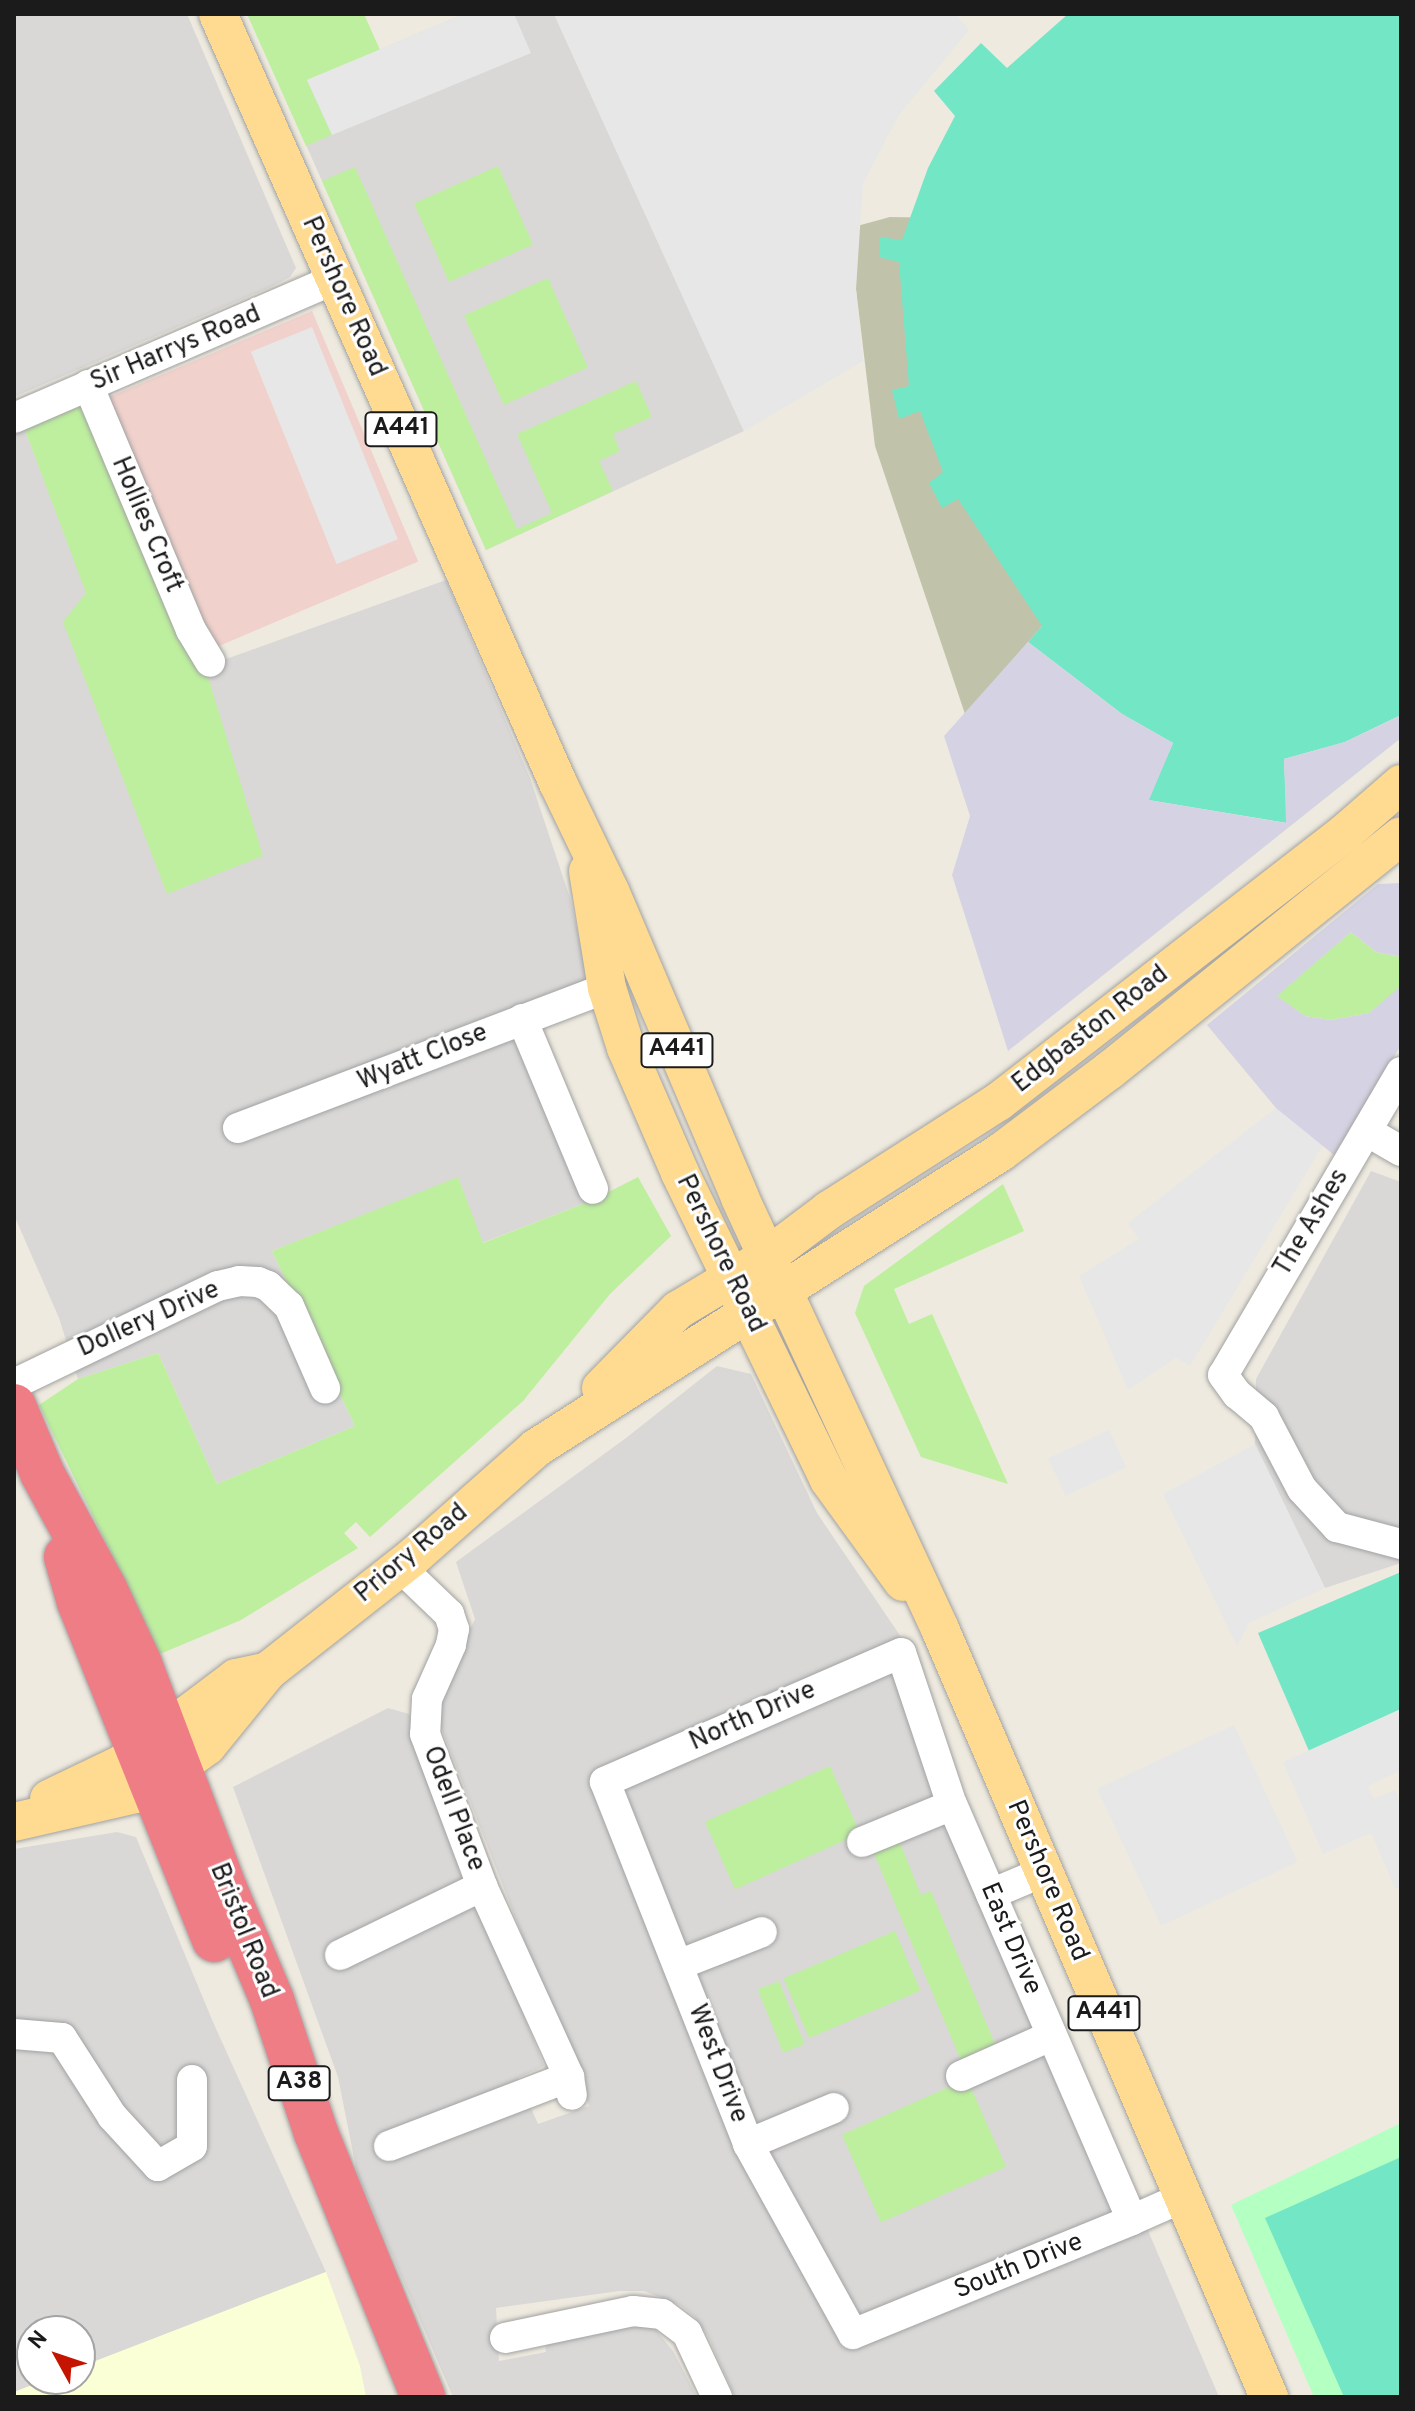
<!DOCTYPE html>
<style>
body{margin:0}
#map{position:relative;width:1415px;height:2411px;overflow:hidden;background:#eeeadf;font-family:Overpass,sans-serif}
div>[style]{position:absolute}
[style*='--x']{left:calc(var(--x)*1px);top:calc(var(--y)*1px);width:calc(var(--w)*1px);rotate:calc(var(--a)*1deg)}
.residential>*{inset:0;background:#d9d8d7}
.commercial>*{inset:0;background:#f1d1cb;transform-origin:0 0}
.education>*{inset:0;background:#fbffd6}
.construction>*{inset:0;background:#c0c3aa}
.grass>*{inset:0;background:#bdef9e;transform-origin:0 0}
.park>*{inset:0;background:#b4ffc2}
.pitch>*{inset:0;background:#73e6c6}
.parking>*{inset:0;background:#e7e7e7;transform-origin:0 0}
.plaza>*{inset:0;background:#d5d3e3}
.roads{filter:drop-shadow(0 0 2px #a2a2a2) drop-shadow(0 0 2px #a2a2a2)}
.minor>*{height:30px;margin:-15px;padding:0 15px;transform-origin:15px;border-radius:15px;background:#fff}
.major>*{height:38px;margin:-19px;padding:0 19px;transform-origin:19px;border-radius:19px;background:#ffdb92}
.highway>*{height:44px;margin:-22px;padding:0 22px;transform-origin:22px;border-radius:22px;background:#ef7d86}
span{translate:-50% -50%;white-space:nowrap;text-align:center;line-height:1.15;-webkit-text-stroke:6px #fff;paint-order:stroke}
.shield-label span{padding:2px 6px;background:#fff;border:2px solid;border-radius:6px;-webkit-text-stroke-width:0}
.shield-label{font-size:24px;color:#1b1b1b;font-weight:700}
.street-label{font-size:26px;color:#1b1b1b}
.frame{position:absolute;inset:0;border:16px solid #1b1b1b;pointer-events:none}
.north{position:absolute;left:16px;top:2315px;width:80px;height:80px;box-sizing:border-box;background:#fff;border:2px solid #a4a4a4;border-radius:50%;rotate:310deg;font-size:22px;font-weight:700;line-height:32px;text-align:center;color:#1b1b1b}
.north::after{content:'';display:block;margin:auto;width:28px;height:36px;background:#c51500;clip-path:polygon(50% 0,100% 100%,50% 72%,0 100%)}
</style>
<div id="map">
<div class="residential">
<i style="clip-path:polygon(14px 14px,187px 14px,296px 268px,290px 277px,273px 286px,14px 397px)"></i>
<i style="clip-path:polygon(464px 14px,554px 14px,744px 431px,486px 550px,282px 91px)"></i>
<i style="clip-path:polygon(25px 430px,87px 593px,95px 706px,446px 580px,530px 778px,570px 898px,589px 984px,522px 1019px,593px 1200px,482px 1243px,458px 1178px,272px 1251px,355px 1426px,217px 1484px,158px 1353px,78px 1379px,59px 1318px,14px 1215px,14px 434px)"></i>
<i style="clip-path:polygon(1371px 1171px,1401px 1182px,1401px 1563px,1325px 1588px,1255px 1444px,1256px 1379px)"></i>
<i style="clip-path:polygon(717px 1366px,751px 1374px,817px 1513px,899px 1634px,998px 1879px,1219px 2397px,735px 2397px,708px 2336px,694px 2316px,680px 2305px,644px 2291px,620px 2291px,496px 2308px,499px 2361px,546px 2352px,544px 2333px,641px 2325px,655px 2329px,673px 2351px,697px 2397px,453px 2397px,357px 2173px,338px 2077px,233px 1787px,388px 1708px,409px 1714px,435px 1793px,544px 2066px,518px 2078px,538px 2124px,589px 2106px,437px 1717px,448px 1676px,475px 1619px,456px 1562px,626px 1438px)"></i>
<i style="clip-path:polygon(117px 1832px,136px 1837px,213px 2022px,326px 2272px,80px 2367px,80px 2331px,32px 2331px,32px 2379px,48px 2379px,14px 2392px,14px 1849px)"></i>
</div>
<div class="commercial">
<i style="left:312px;top:311px;width:272px;height:235px;rotate:67deg"></i>
</div>
<div class="education">
<i style="clip-path:polygon(326px 2272px,360px 2366px,366px 2397px,14px 2397px,14px 2392px,48px 2379px,80px 2379px,80px 2367px)"></i>
</div>
<div class="construction">
<i style="clip-path:polygon(890px 217px,947px 218px,1057px 609px,965px 714px,875px 446px,856px 289px,857px 226px)"></i>
</div>
<div class="grass">
<i style="clip-path:polygon(247px 14px,364px 14px,380px 50px,307px 80px,332px 135px,306px 146px)"></i>
<i style="left:498px;top:166px;width:86px;height:92px;rotate:66deg"></i>
<i style="clip-path:polygon(355px 167px,517px 529px,552px 513px,517px 434px,636px 381px,652px 417px,613px 434px,620px 451px,599px 461px,613px 491px,486px 550px,322px 181px)"></i>
<i style="left:548px;top:278px;width:98px;height:92px;rotate:66deg"></i>
<i style="clip-path:polygon(94px 398px,204px 664px,263px 856px,167px 894px,63px 622px,86px 593px,25px 430px)"></i>
<i style="clip-path:polygon(1351px 932px,1376px 952px,1401px 957px,1401px 986px,1395px 994px,1369px 1013px,1331px 1020px,1305px 1016px,1276px 996px)"></i>
<i style="clip-path:polygon(458px 1177px,483px 1243px,593px 1200px,638px 1177px,671px 1236px,610px 1294px,523px 1401px,370px 1537px,356px 1522px,344px 1533px,358px 1548px,241px 1620px,160px 1654px,39px 1405px,78px 1379px,158px 1353px,217px 1484px,355px 1426px,272px 1251px)"></i>
<i style="clip-path:polygon(1003px 1184px,1024px 1231px,894px 1289px,909px 1324px,932px 1314px,1008px 1484px,921px 1457px,855px 1313px,864px 1286px)"></i>
<i style="left:830px;top:1766px;width:74px;height:137px;rotate:66deg"></i>
<i style="clip-path:polygon(898px 1838px,921px 1895px,931px 1891px,997px 2049px,962px 2063px,872px 1849px)"></i>
<i style="left:895px;top:1931px;width:65px;height:121px;rotate:67deg"></i>
<i style="left:779px;top:1981px;width:68px;height:23px;rotate:68deg"></i>
<i style="left:967px;top:2079px;width:96px;height:137px;rotate:66deg"></i>
</div>
<div class="park">
<i style="clip-path:polygon(1401px 2123px,1401px 2397px,1314px 2397px,1231px 2205px)"></i>
</div>
<div class="pitch">
<i style="clip-path:polygon(1068px 14px,1401px 14px,1401px 715px,1345px 742px,1284px 759px,1287px 823px,1148px 800px,1173px 743px,1122px 714px,1028px 642px,1042px 626px,958px 499px,942px 508px,929px 483px,943px 472px,920px 411px,899px 419px,892px 390px,909px 386px,899px 262px,879px 257px,880px 237px,902px 240px,928px 168px,955px 116px,934px 91px,981px 43px,1007px 68px)"></i>
<i style="clip-path:polygon(1401px 1572px,1401px 1709px,1309px 1751px,1258px 1633px)"></i>
<i style="clip-path:polygon(1401px 2157px,1401px 2397px,1344px 2397px,1265px 2218px)"></i>
</div>
<div class="parking">
<i style="clip-path:polygon(464px 14px,514px 14px,531px 53px,332px 135px,307px 80px)"></i>
<i style="clip-path:polygon(554px 14px,955px 14px,969px 30px,899px 115px,863px 183px,856px 289px,863px 361px,744px 431px)"></i>
<i style="left:312px;top:327px;width:229px;height:66px;rotate:68deg"></i>
<i style="clip-path:polygon(1276px 1108px,1323px 1145px,1190px 1366px,1176px 1358px,1128px 1390px,1079px 1276px,1139px 1239px,1128px 1223px)"></i>
<i style="left:1109px;top:1430px;width:41px;height:67px;rotate:65deg"></i>
<i style="clip-path:polygon(1255px 1444px,1325px 1588px,1249px 1623px,1237px 1646px,1163px 1494px)"></i>
<i style="clip-path:polygon(1401px 1709px,1401px 1770px,1368px 1786px,1374px 1799px,1395px 1790px,1401px 1804px,1401px 1888px,1395px 1888px,1371px 1833px,1323px 1854px,1283px 1762px)"></i>
<i style="left:1234px;top:1725px;width:151px;height:151px;rotate:65deg"></i>
</div>
<div class="plaza">
<i style="clip-path:polygon(1028px 642px,1122px 714px,1173px 743px,1149px 800px,1286px 823px,1284px 759px,1345px 742px,1401px 715px,1401px 738px,1008px 1051px,952px 875px,970px 816px,944px 736px)"></i>
<i style="clip-path:polygon(1401px 883px,1401px 957px,1376px 952px,1351px 932px,1277px 996px,1305px 1016px,1331px 1020px,1369px 1013px,1401px 986px,1401px 1045px,1334px 1155px,1276px 1108px,1207px 1025px,1378px 884px)"></i>
</div>
<div class="roads">
<div class="minor">
<i style="--x:88;--y:385;--w:266;--a:67.2"></i>
<i style="--x:191;--y:630;--w:37;--a:59"></i>
<i style="--x:14;--y:418;--w:352;--a:-23.4"></i>
<i style="--x:522;--y:1019;--w:184;--a:67.3"></i>
<i style="--x:1401;--y:1072;--w:351;--a:120.4"></i>
<i style="--x:1223;--y:1375;--w:24;--a:54"></i>
<i style="--x:1237;--y:1394;--w:35;--a:40"></i>
<i style="--x:1264;--y:1417;--w:81;--a:62.2"></i>
<i style="--x:1302;--y:1489;--w:52;--a:47.4"></i>
<i style="--x:1337;--y:1527;--w:66;--a:14.9"></i>
<i style="--x:238;--y:1128;--w:395;--a:-20.8"></i>
<i style="--x:1368;--y:1132;--w:38;--a:30"></i>
<i style="--x:14;--y:1384;--w:226;--a:-25.7"></i>
<i style="--x:218;--y:1286;--w:22;--a:-13"></i>
<i style="--x:239;--y:1281;--w:19;--a:3"></i>
<i style="--x:258;--y:1282;--w:11;--a:22"></i>
<i style="--x:268;--y:1286;--w:29;--a:44"></i>
<i style="--x:289;--y:1306;--w:90;--a:66.3"></i>
<i style="--x:400;--y:1567;--w:68;--a:43.8"></i>
<i style="--x:449;--y:1614;--w:16;--a:72"></i>
<i style="--x:454;--y:1629;--w:16;--a:101"></i>
<i style="--x:451;--y:1645;--w:59;--a:114"></i>
<i style="--x:427;--y:1699;--w:35;--a:93"></i>
<i style="--x:425;--y:1734;--w:162;--a:69.4"></i>
<i style="--x:482;--y:1886;--w:210;--a:65.5"></i>
<i style="--x:569;--y:2077;--w:18;--a:81"></i>
<i style="--x:862;--y:1842;--w:97;--a:-22.3"></i>
<i style="--x:991;--y:1894;--w:56;--a:-22.9"></i>
<i style="--x:340;--y:1955;--w:158;--a:-25.9"></i>
<i style="--x:678;--y:1965;--w:90;--a:-21.4"></i>
<i style="--x:14;--y:2034;--w:48;--a:4.8"></i>
<i style="--x:62;--y:2038;--w:93;--a:57.3"></i>
<i style="--x:112;--y:2116;--w:68;--a:47.4"></i>
<i style="--x:158;--y:2166;--w:39;--a:-30"></i>
<i style="--x:192;--y:2146;--w:66;--a:-90"></i>
<i style="--x:961;--y:2076;--w:98;--a:-24"></i>
<i style="--x:748;--y:2144;--w:93;--a:-22.7"></i>
<i style="--x:389;--y:2146;--w:193;--a:-21"></i>
<i style="--x:1132;--y:2220;--w:452;--a:-113.4"></i>
<i style="--x:952;--y:1805;--w:160;--a:-108.5"></i>
<i style="--x:901;--y:1653;--w:323;--a:156.5"></i>
<i style="--x:605;--y:1782;--w:389;--a:68.4"></i>
<i style="--x:748;--y:2144;--w:217;--a:61.1"></i>
<i style="--x:853;--y:2334;--w:301;--a:-22.2"></i>
<i style="--x:1132;--y:2220;--w:57;--a:-23.9"></i>
<i style="--x:505;--y:2338;--w:131;--a:-11.9"></i>
<i style="--x:633;--y:2311;--w:29;--a:6"></i>
<i style="--x:662;--y:2314;--w:31;--a:37"></i>
<i style="--x:687;--y:2333;--w:71;--a:64.9"></i>
</div>
<div class="major">
<i style="--x:218;--y:14;--w:841;--a:66.15"></i>
<i style="--x:558;--y:783;--w:120;--a:64.3"></i>
<i style="--x:610;--y:891;--w:333;--a:67"></i>
<i style="--x:740;--y:1198;--w:475;--a:65.1"></i>
<i style="--x:940;--y:1629;--w:836;--a:66.81"></i>
<i style="--x:588;--y:871;--w:119;--a:80.8"></i>
<i style="--x:607;--y:988;--w:63;--a:72.4"></i>
<i style="--x:626;--y:1048;--w:136;--a:66.6"></i>
<i style="--x:680;--y:1173;--w:341;--a:64.1"></i>
<i style="--x:829;--y:1480;--w:126;--a:54"></i>
<i style="--x:601;--y:1388;--w:110;--a:-45.4"></i>
<i style="--x:678;--y:1310;--w:105;--a:-31"></i>
<i style="--x:768;--y:1256;--w:76;--a:-37"></i>
<i style="--x:829;--y:1210;--w:201;--a:-32.6"></i>
<i style="--x:998;--y:1102;--w:442;--a:-37.8"></i>
<i style="--x:1347;--y:831;--w:72;--a:-41"></i>
<i style="--x:49;--y:1799;--w:81;--a:-25.6"></i>
<i style="--x:122;--y:1764;--w:143;--a:-37"></i>
<i style="--x:236;--y:1678;--w:33;--a:-12"></i>
<i style="--x:14;--y:1822;--w:125;--a:-12.9"></i>
<i style="--x:136;--y:1794;--w:50;--a:-32.7"></i>
<i style="--x:178;--y:1767;--w:36;--a:-36"></i>
<i style="--x:207;--y:1746;--w:97;--a:-50.9"></i>
<i style="--x:268;--y:1671;--w:184;--a:-38.2"></i>
<i style="--x:413;--y:1557;--w:164;--a:-41.5"></i>
<i style="--x:536;--y:1448;--w:551;--a:-32.48"></i>
<i style="--x:1001;--y:1152;--w:136;--a:-37"></i>
<i style="--x:1110;--y:1070;--w:373;--a:-38.8"></i>
</div>
<div class="highway">
<i style="--x:14;--y:1406;--w:73;--a:67.3"></i>
<i style="--x:42;--y:1473;--w:134;--a:61.5"></i>
<i style="--x:106;--y:1591;--w:81;--a:65"></i>
<i style="--x:140;--y:1664;--w:243;--a:69.3"></i>
<i style="--x:226;--y:1891;--w:118;--a:67.1"></i>
<i style="--x:272;--y:2000;--w:140;--a:71.7"></i>
<i style="--x:316;--y:2133;--w:285;--a:67.9"></i>
<i style="--x:66;--y:1557;--w:47;--a:73.9"></i>
<i style="--x:79;--y:1602;--w:364;--a:68.2"></i>
</div>
</div>
<div class="shield-label">
<span style="left:401px;top:429px">A441</span>
<span style="left:677px;top:1050px">A441</span>
<span style="left:1104px;top:2013px">A441</span>
<span style="left:299px;top:2083px">A38</span>
</div>
<div class="street-label">
<span style="left:343px;top:297px;rotate:66deg">Pershore Road</span>
<span style="left:176px;top:349px;rotate:-23deg">Sir Harrys Road</span>
<span style="left:146px;top:525px;rotate:67deg">Hollies Croft</span>
<span style="left:1091px;top:1030px;rotate:-38deg">Edgbaston Road</span>
<span style="left:423px;top:1058px;rotate:-22deg">Wyatt Close</span>
<span style="left:1312px;top:1223px;rotate:-59deg">The Ashes</span>
<span style="left:720px;top:1254px;rotate:64deg">Pershore Road</span>
<span style="left:149px;top:1320px;rotate:-24deg">Dollery Drive</span>
<span style="left:412px;top:1554px;rotate:-40deg">Priory Road</span>
<span style="left:753px;top:1717px;rotate:-24deg">North Drive</span>
<span style="left:453px;top:1809px;rotate:69deg">Odell Place</span>
<span style="left:1047px;top:1881px;rotate:67deg">Pershore Road</span>
<span style="left:243px;top:1931px;rotate:68deg">Bristol Road</span>
<span style="left:1010px;top:1939px;rotate:67deg">East Drive</span>
<span style="left:717px;top:2064px;rotate:69deg">West Drive</span>
<span style="left:1019px;top:2267px;rotate:-22deg">South Drive</span>
</div>
<div class="frame"></div>
<div class="north">N</div>
</div>
